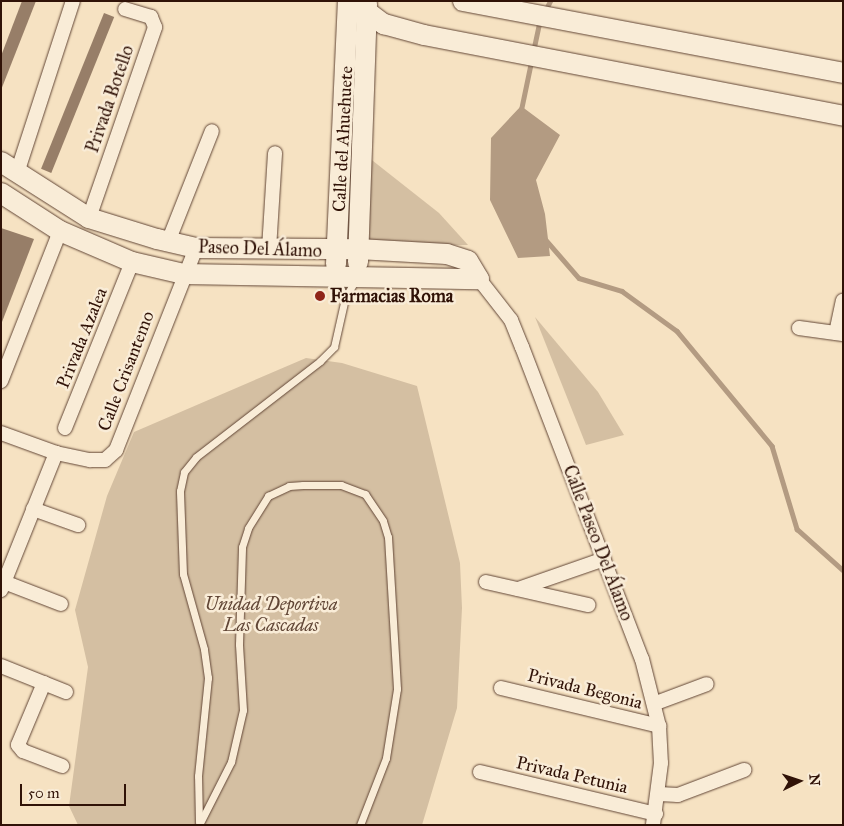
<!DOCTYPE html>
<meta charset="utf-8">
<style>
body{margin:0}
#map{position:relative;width:844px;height:826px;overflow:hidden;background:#f6e2c2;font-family:"IM FELL Great Primer",serif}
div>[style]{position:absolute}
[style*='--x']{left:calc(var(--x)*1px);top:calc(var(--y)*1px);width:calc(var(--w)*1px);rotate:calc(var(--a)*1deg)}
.green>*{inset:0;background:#d4bfa2}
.water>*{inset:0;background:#b39b82}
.stream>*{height:4.5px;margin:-2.25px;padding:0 2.25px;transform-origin:2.25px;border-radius:2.25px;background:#b39b82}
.building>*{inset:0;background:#977e68;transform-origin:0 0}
.roads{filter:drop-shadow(0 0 1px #624636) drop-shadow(0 0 1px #624636)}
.lane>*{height:7px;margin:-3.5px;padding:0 3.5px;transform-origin:3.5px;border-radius:3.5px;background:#f9ecd7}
.street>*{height:14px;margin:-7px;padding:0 7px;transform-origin:7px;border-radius:7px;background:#f9ecd7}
.secondary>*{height:20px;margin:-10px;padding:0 10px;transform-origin:10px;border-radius:10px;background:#f9ecd7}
.dots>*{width:14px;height:14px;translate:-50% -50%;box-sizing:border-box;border:2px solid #f9ecd7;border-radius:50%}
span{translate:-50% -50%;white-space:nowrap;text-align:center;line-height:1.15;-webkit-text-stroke:5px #f9ecd7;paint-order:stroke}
.street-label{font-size:18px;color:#301207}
.poi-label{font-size:18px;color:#301207;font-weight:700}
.left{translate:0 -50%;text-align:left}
.park-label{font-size:18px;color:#614636;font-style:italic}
.frame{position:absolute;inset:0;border:2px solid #301207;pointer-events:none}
.north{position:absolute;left:774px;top:756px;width:50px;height:50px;-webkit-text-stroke:4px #f9ecd7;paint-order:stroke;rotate:86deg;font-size:14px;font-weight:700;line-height:20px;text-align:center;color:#301207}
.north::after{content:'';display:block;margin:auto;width:18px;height:22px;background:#301207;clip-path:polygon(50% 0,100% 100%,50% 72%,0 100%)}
.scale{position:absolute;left:20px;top:784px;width:106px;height:22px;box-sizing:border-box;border:2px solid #301207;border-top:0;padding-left:6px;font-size:15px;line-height:18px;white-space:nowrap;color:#301207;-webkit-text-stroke:4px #f9ecd7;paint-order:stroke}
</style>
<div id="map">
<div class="green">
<i style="clip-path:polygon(368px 157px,439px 213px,468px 245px,376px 246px,369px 240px,366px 233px)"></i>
<i style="clip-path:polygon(535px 317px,598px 392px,624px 435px,586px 445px)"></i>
<i style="clip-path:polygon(306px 358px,342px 363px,417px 386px,460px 563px,462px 608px,457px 708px,422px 825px,78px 825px,69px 806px,88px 667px,75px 610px,107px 496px,134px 432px)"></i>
</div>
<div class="water">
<i style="clip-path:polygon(521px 106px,560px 135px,536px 180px,545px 214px,550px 256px,518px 258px,490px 200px,491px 138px)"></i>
</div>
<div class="stream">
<i style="--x:545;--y:11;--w:11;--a:-63"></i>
<i style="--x:533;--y:52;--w:33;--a:-78"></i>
<i style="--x:521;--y:110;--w:49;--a:-78.2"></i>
<i style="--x:546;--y:240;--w:50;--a:49"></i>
<i style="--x:579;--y:278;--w:45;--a:16.8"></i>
<i style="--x:622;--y:291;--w:68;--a:36"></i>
<i style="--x:677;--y:331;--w:149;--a:50.4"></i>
<i style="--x:772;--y:446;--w:87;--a:73.2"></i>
<i style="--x:797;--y:529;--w:62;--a:41.7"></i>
</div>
<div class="building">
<i style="clip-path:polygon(22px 1px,36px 1px,1px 90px,1px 56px)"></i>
<i style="left:104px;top:13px;width:11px;height:168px;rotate:22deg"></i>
<i style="clip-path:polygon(1px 228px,34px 239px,2px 322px,1px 322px)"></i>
</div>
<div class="roads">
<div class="lane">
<i style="--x:336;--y:278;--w:22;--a:66"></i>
<i style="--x:199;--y:822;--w:46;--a:-91.2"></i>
<i style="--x:198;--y:776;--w:99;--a:-84.2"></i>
<i style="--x:208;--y:678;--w:29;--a:-98"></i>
<i style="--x:204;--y:649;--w:78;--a:-105.6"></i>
<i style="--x:183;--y:574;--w:83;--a:-92.1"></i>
<i style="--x:180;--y:491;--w:19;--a:-78"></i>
<i style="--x:184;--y:472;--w:19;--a:-51"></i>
<i style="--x:196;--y:457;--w:157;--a:-37.7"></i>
<i style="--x:320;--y:361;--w:20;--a:-45"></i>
<i style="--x:334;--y:347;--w:50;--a:-77.3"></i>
<i style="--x:345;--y:298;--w:22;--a:-60"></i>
<i style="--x:199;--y:825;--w:71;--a:-63.1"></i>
<i style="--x:231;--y:762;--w:53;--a:-77"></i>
<i style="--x:243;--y:710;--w:66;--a:-93.5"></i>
<i style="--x:239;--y:644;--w:97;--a:-88.2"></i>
<i style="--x:242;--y:547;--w:20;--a:-72"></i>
<i style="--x:248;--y:528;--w:38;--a:-58"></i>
<i style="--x:268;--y:496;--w:23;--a:-25"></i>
<i style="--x:289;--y:486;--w:14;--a:-4"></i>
<i style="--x:303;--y:485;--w:38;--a:0"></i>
<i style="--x:341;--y:485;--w:26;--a:21"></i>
<i style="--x:365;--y:494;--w:32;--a:56"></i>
<i style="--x:383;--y:521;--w:17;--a:73"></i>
<i style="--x:388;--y:537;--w:152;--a:86.6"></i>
<i style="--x:397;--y:689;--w:70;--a:99.1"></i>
<i style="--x:386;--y:758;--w:72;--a:111.2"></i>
</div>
<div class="street">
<i style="--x:17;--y:173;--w:181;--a:-72"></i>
<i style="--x:89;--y:218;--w:202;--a:-70.9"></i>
<i style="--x:155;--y:27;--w:11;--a:-112"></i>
<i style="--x:151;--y:17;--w:27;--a:-163"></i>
<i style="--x:168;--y:242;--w:119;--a:-68.4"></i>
<i style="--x:269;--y:249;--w:96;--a:-86.4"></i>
<i style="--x:479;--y:279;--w:52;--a:52"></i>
<i style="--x:511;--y:320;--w:29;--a:68"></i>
<i style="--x:522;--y:347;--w:334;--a:69"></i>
<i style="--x:642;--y:659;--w:69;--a:75.8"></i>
<i style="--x:659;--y:726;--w:37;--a:87"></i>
<i style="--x:661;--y:763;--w:63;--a:97.4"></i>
<i style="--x:799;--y:328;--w:44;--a:7.8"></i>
<i style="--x:836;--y:333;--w:33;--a:-78"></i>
<i style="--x:1;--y:381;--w:161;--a:-68.5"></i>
<i style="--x:65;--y:428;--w:179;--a:-68"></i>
<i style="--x:1;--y:433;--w:59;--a:20"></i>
<i style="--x:56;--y:453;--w:35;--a:12"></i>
<i style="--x:90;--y:460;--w:15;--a:0"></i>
<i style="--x:105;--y:460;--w:15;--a:-42"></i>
<i style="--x:116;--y:450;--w:217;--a:-68.4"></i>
<i style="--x:33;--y:509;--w:48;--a:19.6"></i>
<i style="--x:4;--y:582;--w:61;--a:21.1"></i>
<i style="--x:486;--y:582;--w:105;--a:12.7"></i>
<i style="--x:518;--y:589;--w:91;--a:-19.2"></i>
<i style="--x:1;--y:590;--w:148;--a:-68.1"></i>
<i style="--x:1;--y:666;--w:70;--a:21.8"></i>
<i style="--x:44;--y:683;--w:67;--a:112.8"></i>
<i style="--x:18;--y:745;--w:8;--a:50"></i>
<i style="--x:23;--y:751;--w:42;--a:21"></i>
<i style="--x:501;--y:688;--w:163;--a:13.5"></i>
<i style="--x:656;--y:703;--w:54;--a:-20.4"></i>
<i style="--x:480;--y:772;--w:181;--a:13.4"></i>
<i style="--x:659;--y:794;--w:19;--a:3"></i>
<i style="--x:678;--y:795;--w:71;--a:-20.7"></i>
</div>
<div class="secondary">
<i style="--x:353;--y:1;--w:39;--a:37"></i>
<i style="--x:384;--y:24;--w:41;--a:15.4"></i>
<i style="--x:424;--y:35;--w:427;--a:10.9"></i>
<i style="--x:463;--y:1;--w:387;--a:10.7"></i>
<i style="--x:1;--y:162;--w:104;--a:32.5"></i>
<i style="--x:89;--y:218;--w:71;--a:17.2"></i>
<i style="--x:157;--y:239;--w:40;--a:13"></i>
<i style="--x:196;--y:248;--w:162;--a:0.4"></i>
<i style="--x:358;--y:249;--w:89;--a:3.2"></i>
<i style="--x:447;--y:254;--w:22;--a:18"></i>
<i style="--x:468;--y:261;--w:21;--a:59"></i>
<i style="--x:1;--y:193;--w:70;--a:32.8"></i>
<i style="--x:60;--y:231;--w:78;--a:23.3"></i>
<i style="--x:132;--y:262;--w:53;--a:13"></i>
<i style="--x:184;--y:274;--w:295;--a:1"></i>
<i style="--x:358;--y:262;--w:258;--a:-88"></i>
<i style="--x:336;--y:264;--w:263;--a:-87.4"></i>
</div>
</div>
<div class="dots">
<i style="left:320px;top:296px;background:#8f2418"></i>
</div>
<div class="street-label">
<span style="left:110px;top:99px;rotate:-71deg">Privada Botello</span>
<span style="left:343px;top:139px;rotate:-87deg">Calle del Ahuehuete</span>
<span style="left:260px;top:249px;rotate:2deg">Paseo Del Álamo</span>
<span style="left:82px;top:338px;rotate:-68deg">Privada Azalea</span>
<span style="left:126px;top:371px;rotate:-69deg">Calle Crisantemo</span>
<span style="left:598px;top:543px;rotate:69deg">Calle Paseo Del Álamo</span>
<span style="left:585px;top:689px;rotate:14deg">Privada Begonia</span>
<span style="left:572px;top:775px;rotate:13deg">Privada Petunia</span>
</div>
<div class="poi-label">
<span class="left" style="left:330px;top:296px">Farmacias Roma</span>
</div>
<div class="park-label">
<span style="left:271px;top:615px">Unidad Deportiva<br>Las Cascadas</span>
</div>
<div class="frame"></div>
<div class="north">N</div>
<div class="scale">50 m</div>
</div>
